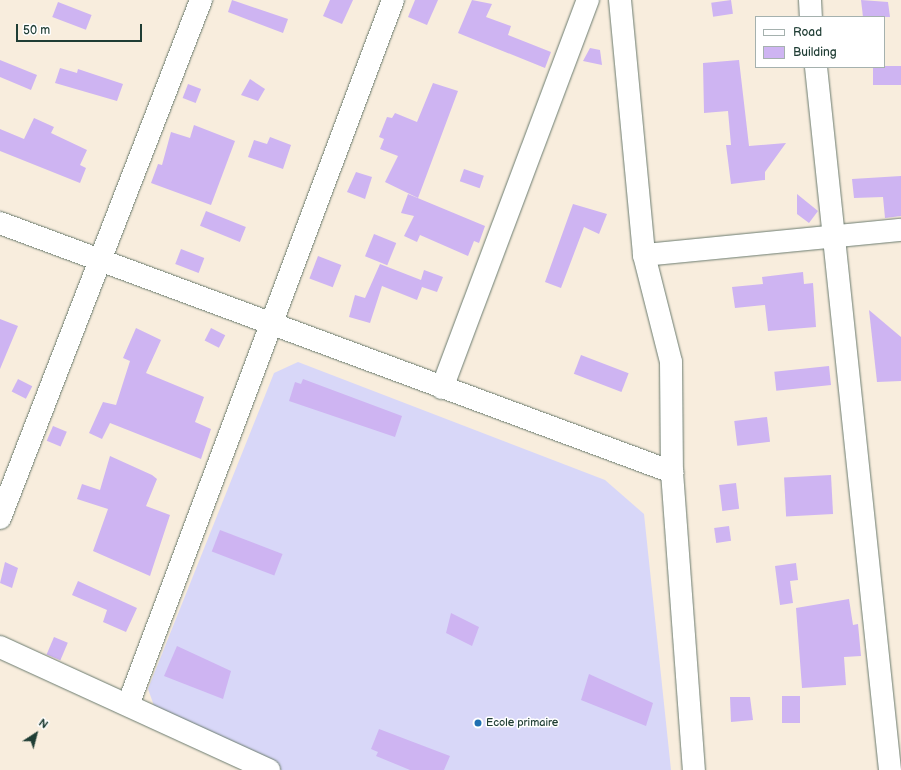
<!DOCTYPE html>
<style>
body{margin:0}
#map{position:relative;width:901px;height:770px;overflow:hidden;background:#f8eddd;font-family:"Balsamiq Sans",sans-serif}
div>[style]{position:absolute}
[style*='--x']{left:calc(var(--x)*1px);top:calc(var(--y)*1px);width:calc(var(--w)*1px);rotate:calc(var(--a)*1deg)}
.built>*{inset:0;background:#d8d7f8}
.building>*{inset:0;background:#ceb4f2;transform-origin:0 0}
.roads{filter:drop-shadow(0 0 1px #6b7b6f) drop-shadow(0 0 1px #6b7b6f)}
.minor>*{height:22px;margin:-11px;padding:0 11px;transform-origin:11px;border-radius:11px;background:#fff}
.dots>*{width:11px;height:11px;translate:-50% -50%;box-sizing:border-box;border:2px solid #fff;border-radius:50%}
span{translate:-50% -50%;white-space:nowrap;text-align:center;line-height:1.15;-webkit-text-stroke:3px #fff;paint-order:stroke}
.poi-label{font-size:11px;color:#1f3d34}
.left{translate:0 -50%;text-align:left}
.legend{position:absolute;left:755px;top:16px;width:130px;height:52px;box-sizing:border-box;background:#fff;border:1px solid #a5b1ae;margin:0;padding:5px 7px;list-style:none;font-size:12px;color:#1f3d34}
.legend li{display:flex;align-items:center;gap:8px;height:20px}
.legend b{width:20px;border:1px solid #a5b1ae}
.north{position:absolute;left:16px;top:714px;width:40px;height:40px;-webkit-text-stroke:3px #fff;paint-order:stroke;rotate:36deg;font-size:11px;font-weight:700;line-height:16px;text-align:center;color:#1f3d34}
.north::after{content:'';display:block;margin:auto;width:14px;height:18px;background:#1f3d34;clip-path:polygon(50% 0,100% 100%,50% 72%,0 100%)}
.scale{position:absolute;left:16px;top:24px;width:126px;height:18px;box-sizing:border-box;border:2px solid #1f3d34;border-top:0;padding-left:5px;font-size:12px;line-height:14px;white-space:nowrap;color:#1f3d34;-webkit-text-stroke:3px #fff;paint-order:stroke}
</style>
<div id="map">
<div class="built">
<i style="clip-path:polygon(298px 362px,605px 480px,644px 514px,671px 770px,281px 770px,157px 714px,148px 689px,274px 373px)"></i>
</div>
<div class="building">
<i style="clip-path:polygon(232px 0,288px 19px,283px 33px,228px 12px)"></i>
<i style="clip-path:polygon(330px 0,353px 0,342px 24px,323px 16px)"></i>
<i style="clip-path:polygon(415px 0,438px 0,427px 25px,408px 17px)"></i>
<i style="clip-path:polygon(472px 0,492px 4px,486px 17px,511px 26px,508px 35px,551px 52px,545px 68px,458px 33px)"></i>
<i style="left:731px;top:0;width:14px;height:20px;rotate:82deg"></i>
<i style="clip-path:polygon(861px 0,888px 2px,890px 17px,863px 17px)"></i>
<i style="left:58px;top:2px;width:36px;height:16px;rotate:21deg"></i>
<i style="clip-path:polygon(590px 48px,600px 50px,602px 65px,583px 61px)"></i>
<i style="clip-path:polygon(0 60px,37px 75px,31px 90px,0 77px)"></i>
<i style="clip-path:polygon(739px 60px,749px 146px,786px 143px,765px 172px,765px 180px,731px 184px,726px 145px,731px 145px,728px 111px,704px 113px,703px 63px)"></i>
<i style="left:901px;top:66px;width:19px;height:28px;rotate:90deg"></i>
<i style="clip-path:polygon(60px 68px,77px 73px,78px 69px,123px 84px,117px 101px,55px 83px)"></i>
<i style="clip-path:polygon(250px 79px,265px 89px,258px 101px,241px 95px)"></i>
<i style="clip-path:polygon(433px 83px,458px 91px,418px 198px,385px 182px,398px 156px,380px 149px,384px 139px,379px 137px,387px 117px,392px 118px,395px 113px,417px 122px)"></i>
<i style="left:188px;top:84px;width:14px;height:15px;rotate:21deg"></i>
<i style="clip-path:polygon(34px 118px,54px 127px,51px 133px,87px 150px,80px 165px,86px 168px,80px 183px,0 151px,0 129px,24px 139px)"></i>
<i style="clip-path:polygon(194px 125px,235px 141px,211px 205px,151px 183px,158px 164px,162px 165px,171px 132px,190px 138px)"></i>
<i style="clip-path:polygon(270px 137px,291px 145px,283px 169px,248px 157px,254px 140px,267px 144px)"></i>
<i style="left:464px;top:169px;width:21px;height:13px;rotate:19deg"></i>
<i style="clip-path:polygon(356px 172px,372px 177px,365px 199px,347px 192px)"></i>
<i style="clip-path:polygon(901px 176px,901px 216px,885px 218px,883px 197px,854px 198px,852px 179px)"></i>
<i style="clip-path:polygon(408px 194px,485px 226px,479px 243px,474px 241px,468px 256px,420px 235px,417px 242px,404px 236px,414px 216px,401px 213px)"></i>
<i style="clip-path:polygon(797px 194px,818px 211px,809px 223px,797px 214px)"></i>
<i style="clip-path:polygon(573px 204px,607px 214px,599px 234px,584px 227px,561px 288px,545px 282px)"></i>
<i style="left:206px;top:211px;width:43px;height:16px;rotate:22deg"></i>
<i style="left:374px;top:234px;width:24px;height:24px;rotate:22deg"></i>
<i style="left:181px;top:249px;width:25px;height:16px;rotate:21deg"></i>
<i style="left:318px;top:256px;width:25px;height:24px;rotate:21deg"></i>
<i style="clip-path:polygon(380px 264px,421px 280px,424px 270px,443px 277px,437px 292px,422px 287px,417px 300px,382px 286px,370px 323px,349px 317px,355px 295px,365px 298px)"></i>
<i style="clip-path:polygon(803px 272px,804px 284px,813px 283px,816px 327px,768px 331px,765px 305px,735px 308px,732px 287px,763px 284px,762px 277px)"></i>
<i style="clip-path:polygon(869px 310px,901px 337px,901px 381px,877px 382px)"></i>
<i style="clip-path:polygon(0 319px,18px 326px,0 369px)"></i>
<i style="clip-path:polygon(136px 328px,161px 340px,146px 373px,204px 397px,195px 422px,211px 429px,201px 459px,110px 423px,102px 439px,89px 433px,103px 402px,116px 405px,130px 361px,123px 358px)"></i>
<i style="left:211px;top:328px;width:16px;height:14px;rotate:27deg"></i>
<i style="left:581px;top:355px;width:51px;height:20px;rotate:21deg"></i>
<i style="left:829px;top:366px;width:19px;height:55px;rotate:84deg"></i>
<i style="left:18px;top:379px;width:16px;height:14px;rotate:27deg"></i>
<i style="clip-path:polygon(303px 379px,402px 416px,395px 437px,289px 401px,295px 382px,301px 384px)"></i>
<i style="left:767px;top:417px;width:25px;height:33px;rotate:83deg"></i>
<i style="left:53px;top:426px;width:15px;height:16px;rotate:23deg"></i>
<i style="clip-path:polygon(110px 456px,152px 475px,157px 479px,146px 506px,170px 515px,150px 576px,93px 551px,108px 509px,77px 499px,82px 484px,100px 490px)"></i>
<i style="left:831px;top:475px;width:39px;height:47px;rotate:87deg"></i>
<i style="left:736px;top:483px;width:26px;height:17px;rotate:83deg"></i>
<i style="left:729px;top:526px;width:15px;height:15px;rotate:82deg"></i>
<i style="left:220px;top:530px;width:67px;height:23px;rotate:21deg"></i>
<i style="clip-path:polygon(5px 562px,18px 568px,12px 588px,0 583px)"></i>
<i style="clip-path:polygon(796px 563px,798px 580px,790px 581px,793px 603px,780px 605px,775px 566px)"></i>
<i style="clip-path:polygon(78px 581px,137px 608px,126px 632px,103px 622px,107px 610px,72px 595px)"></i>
<i style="clip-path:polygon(849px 599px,853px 625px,858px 624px,861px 656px,844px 657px,846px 685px,802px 688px,796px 608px)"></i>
<i style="clip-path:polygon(451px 613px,479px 627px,472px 646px,446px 633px)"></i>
<i style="left:54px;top:637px;width:15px;height:19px;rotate:23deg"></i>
<i style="clip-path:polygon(177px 646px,231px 671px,223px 699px,164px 676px)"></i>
<i style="clip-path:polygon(589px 674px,653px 703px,646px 726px,581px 700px)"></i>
<i style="left:782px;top:696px;width:18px;height:27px"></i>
<i style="clip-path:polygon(730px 697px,750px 697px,753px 720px,731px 722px)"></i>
<i style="clip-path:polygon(379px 729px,450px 756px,444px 770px,410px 770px,376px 756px,378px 752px,371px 749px)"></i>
</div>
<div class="roads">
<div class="minor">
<i style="--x:620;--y:0;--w:256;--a:84.6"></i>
<i style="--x:644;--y:255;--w:110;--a:75.8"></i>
<i style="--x:671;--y:362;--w:110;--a:89.5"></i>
<i style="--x:672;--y:472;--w:299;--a:85.8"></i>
<i style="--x:810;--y:0;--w:17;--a:87"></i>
<i style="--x:816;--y:67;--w:707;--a:83.99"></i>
<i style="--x:0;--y:223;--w:717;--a:20.33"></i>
<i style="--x:644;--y:255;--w:258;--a:-5.6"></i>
<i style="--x:442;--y:388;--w:415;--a:-69.4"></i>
<i style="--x:0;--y:518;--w:556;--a:-68.79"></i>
<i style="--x:0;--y:647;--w:296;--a:24.6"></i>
<i style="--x:128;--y:705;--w:753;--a:-69.4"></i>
</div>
</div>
<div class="dots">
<i style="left:478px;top:723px;background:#1f6fb2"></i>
</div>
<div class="poi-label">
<span class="left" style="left:486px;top:723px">Ecole primaire</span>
</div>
<ul class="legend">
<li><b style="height:5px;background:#fff"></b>Road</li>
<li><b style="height:11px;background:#ceb4f2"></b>Building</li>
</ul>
<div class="north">N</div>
<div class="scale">50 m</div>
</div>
